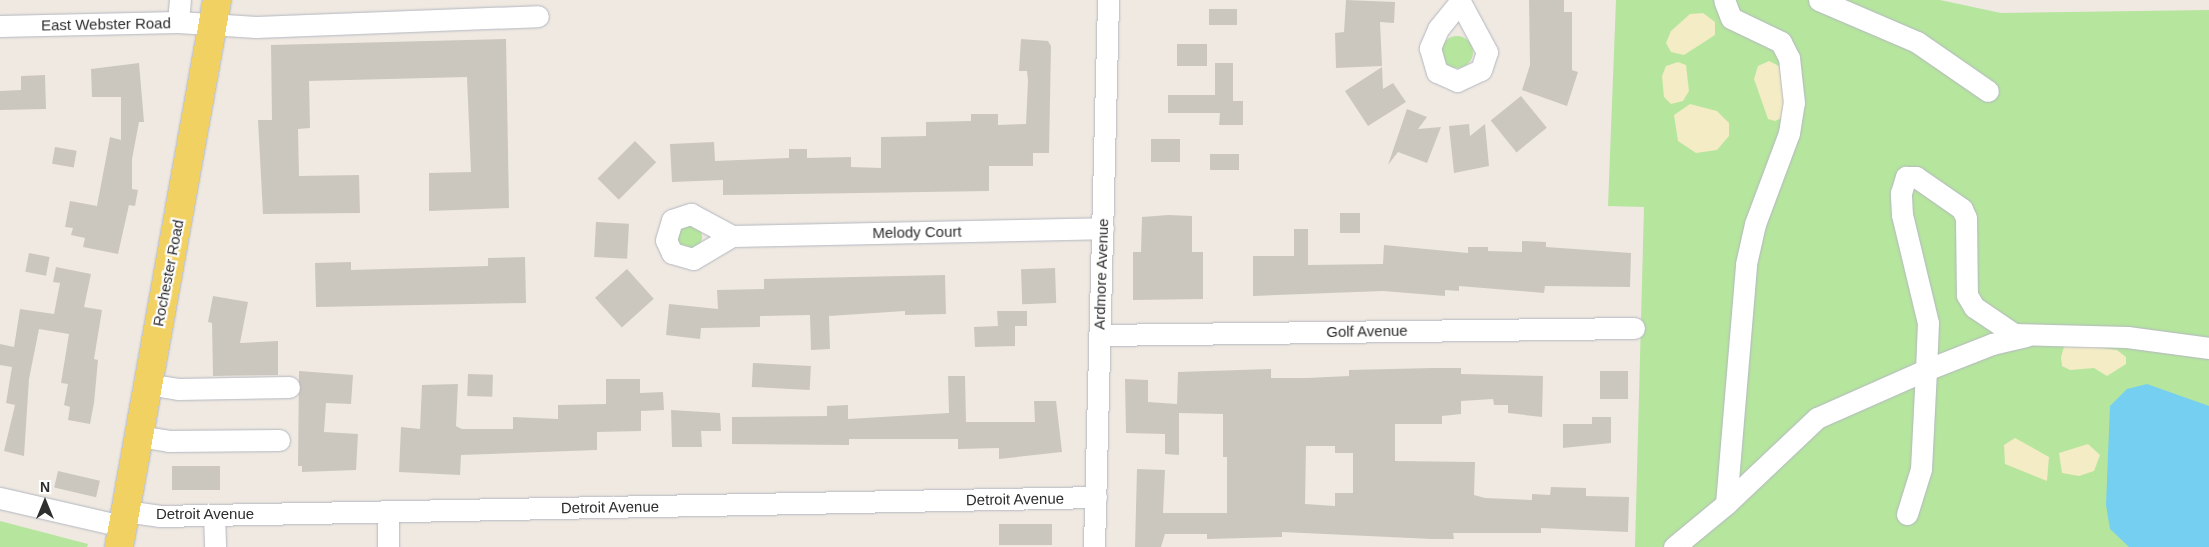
<!DOCTYPE html>
<style>
body{margin:0}
#map{position:relative;width:2209px;height:547px;overflow:hidden;background:#efe9e1;font-family:Helvetica,sans-serif}
div>[style]{position:absolute}
[style*='--x']{left:calc(var(--x)*1px);top:calc(var(--y)*1px);width:calc(var(--w)*1px);rotate:calc(var(--a)*1deg)}
.green>*{inset:0;background:#b6e59e}
.round{border-radius:50%}
.sand>*{inset:0;background:#f3ecc5}
.water>*{inset:0;background:#75cff0}
.building>*{inset:0;background:#cbc7bf;transform-origin:0 0}
.roads{filter:drop-shadow(0 0 1px #b4b7c1) drop-shadow(0 0 1px #b4b7c1)}
.minor>*{height:21px;margin:-10.5px;padding:0 10.5px;transform-origin:10.5px;border-radius:10.5px;background:#fff}
.major>*{height:28px;margin:-14px;padding:0 14px;transform-origin:14px;border-radius:14px;background:#f2d163}
span{translate:-50% -50%;white-space:nowrap;text-align:center;line-height:1.15;-webkit-text-stroke:4.5px #fff;paint-order:stroke}
.street-label{font-size:15px;color:#2e2e2e}
.north{position:absolute;left:20px;top:477px;width:50px;height:50px;-webkit-text-stroke:4px #fff;paint-order:stroke;rotate:0deg;font-size:14px;font-weight:700;line-height:20px;text-align:center;color:#2e2e2e}
.north::after{content:'';display:block;margin:auto;width:18px;height:22px;background:#2e2e2e;clip-path:polygon(50% 0,100% 100%,50% 72%,0 100%)}
</style>
<div id="map">
<div class="green">
<i style="clip-path:polygon(1616px 0,1940px 0,2001px 13px,2209px 10px,2209px 547px,1635px 547px,1644px 207px,1608px 206px)"></i>
<i class="round" style="left:1441px;top:36px;width:32px;height:32px"></i>
<i class="round" style="left:676px;top:224px;width:26px;height:26px"></i>
<i style="clip-path:polygon(0 521px,88px 544px,87px 547px,0 547px)"></i>
</div>
<div class="sand">
<i style="clip-path:polygon(1703px 13px,1715px 22px,1715px 35px,1684px 55px,1671px 52px,1666px 43px,1671px 31px,1690px 14px)"></i>
<i style="clip-path:polygon(1769px 61px,1779px 66px,1786px 95px,1782px 118px,1775px 121px,1768px 119px,1754px 79px,1758px 66px)"></i>
<i style="clip-path:polygon(1678px 62px,1686px 65px,1689px 91px,1683px 101px,1671px 104px,1664px 97px,1662px 76px,1666px 66px)"></i>
<i style="clip-path:polygon(1690px 104px,1717px 111px,1729px 123px,1729px 136px,1717px 150px,1696px 153px,1678px 141px,1674px 115px)"></i>
<i style="clip-path:polygon(2072px 344px,2117px 350px,2126px 357px,2126px 364px,2107px 376px,2094px 368px,2070px 370px,2062px 366px,2061px 357px,2064px 347px)"></i>
<i style="clip-path:polygon(2015px 438px,2049px 457px,2047px 481px,2005px 464px,2004px 445px)"></i>
<i style="clip-path:polygon(2088px 444px,2100px 455px,2094px 471px,2079px 476px,2062px 473px,2059px 453px)"></i>
</div>
<div class="water">
<i style="clip-path:polygon(2147px 384px,2209px 406px,2209px 547px,2129px 547px,2110px 529px,2106px 505px,2110px 406px,2127px 389px)"></i>
</div>
<div class="building">
<i style="clip-path:polygon(1346px 0,1395px 2px,1394px 23px,1380px 22px,1382px 66px,1336px 68px,1335px 33px,1344px 32px)"></i>
<i style="clip-path:polygon(1529px 0,1564px 0,1564px 12px,1572px 12px,1572px 70px,1578px 72px,1567px 106px,1522px 90px,1530px 65px)"></i>
<i style="left:1209px;top:9px;width:28px;height:16px"></i>
<i style="clip-path:polygon(506px 39px,509px 208px,429px 211px,429px 173px,471px 172px,467px 77px,309px 81px,310px 128px,298px 129px,299px 176px,359px 175px,360px 213px,263px 214px,258px 120px,272px 120px,271px 45px)"></i>
<i style="clip-path:polygon(1021px 39px,1048px 41px,1051px 46px,1049px 153px,1033px 153px,1033px 166px,989px 166px,989px 191px,723px 195px,723px 180px,672px 182px,670px 144px,714px 142px,715px 161px,789px 158px,789px 149px,807px 149px,807px 158px,851px 157px,851px 167px,881px 168px,881px 137px,926px 136px,926px 122px,971px 121px,971px 114px,998px 114px,998px 125px,1026px 124px,1028px 81px,1027px 71px,1019px 71px)"></i>
<i style="left:1177px;top:44px;width:30px;height:22px"></i>
<i style="clip-path:polygon(139px 63px,144px 122px,139px 122px,132px 159px,132px 189px,138px 190px,135px 206px,129px 205px,118px 254px,83px 247px,85px 238px,71px 235px,73px 228px,65px 227px,70px 201px,97px 206px,110px 137px,121px 140px,121px 97px,92px 97px,91px 69px)"></i>
<i style="clip-path:polygon(1215px 63px,1233px 63px,1233px 101px,1243px 101px,1243px 125px,1219px 125px,1220px 113px,1168px 113px,1168px 95px,1215px 95px)"></i>
<i style="clip-path:polygon(1382px 67px,1383px 89px,1393px 83px,1406px 102px,1368px 126px,1345px 91px)"></i>
<i style="clip-path:polygon(45px 75px,46px 109px,0 110px,0 91px,21px 90px,21px 76px)"></i>
<i style="left:1521px;top:96px;width:41px;height:39px;rotate:51deg"></i>
<i style="clip-path:polygon(1407px 109px,1427px 117px,1418px 129px,1441px 127px,1427px 163px,1398px 152px,1388px 165px)"></i>
<i style="clip-path:polygon(1469px 124px,1470px 136px,1485px 124px,1489px 166px,1454px 173px,1449px 126px)"></i>
<i style="left:1151px;top:139px;width:29px;height:23px"></i>
<i style="left:635px;top:141px;width:30px;height:53px;rotate:45deg"></i>
<i style="left:55px;top:147px;width:22px;height:17px;rotate:10deg"></i>
<i style="left:1210px;top:154px;width:29px;height:16px"></i>
<i style="left:1340px;top:213px;width:20px;height:20px"></i>
<i style="clip-path:polygon(1168px 215px,1192px 216px,1192px 252px,1203px 252px,1203px 299px,1133px 300px,1133px 252px,1141px 252px,1142px 217px)"></i>
<i style="left:596px;top:222px;width:33px;height:35px;rotate:3deg"></i>
<i style="clip-path:polygon(1294px 229px,1308px 229px,1308px 265px,1383px 264px,1384px 245px,1468px 253px,1468px 247px,1488px 247px,1488px 251px,1522px 252px,1522px 241px,1546px 242px,1546px 247px,1631px 253px,1630px 287px,1545px 286px,1544px 293px,1459px 286px,1459px 291px,1445px 290px,1445px 296px,1383px 291px,1253px 296px,1253px 256px,1294px 256px)"></i>
<i style="left:29px;top:253px;width:21px;height:19px;rotate:11deg"></i>
<i style="clip-path:polygon(525px 257px,526px 303px,316px 307px,315px 263px,351px 262px,351px 270px,488px 266px,488px 258px)"></i>
<i style="clip-path:polygon(56px 267px,91px 274px,84px 307px,102px 310px,94px 359px,98px 360px,94px 403px,90px 424px,68px 420px,70px 407px,64px 405px,68px 384px,61px 383px,69px 334px,39px 329px,29px 379px,24px 456px,4px 451px,15px 405px,6px 403px,12px 367px,0 365px,0 344px,14px 347px,20px 309px,54px 314px,60px 283px,53px 282px)"></i>
<i style="left:1055px;top:268px;width:35px;height:34px;rotate:88deg"></i>
<i style="left:627px;top:269px;width:40px;height:43px;rotate:48deg"></i>
<i style="clip-path:polygon(945px 275px,946px 314px,905px 315px,905px 311px,829px 316px,830px 349px,811px 350px,810px 315px,760px 316px,760px 327px,701px 328px,700px 339px,666px 335px,669px 304px,718px 309px,717px 290px,764px 289px,764px 279px)"></i>
<i style="clip-path:polygon(213px 296px,248px 302px,240px 343px,278px 341px,278px 375px,213px 376px,212px 323px,208px 322px)"></i>
<i style="clip-path:polygon(997px 311px,1027px 311px,1027px 326px,1015px 326px,1015px 346px,975px 347px,974px 327px,998px 326px)"></i>
<i style="left:753px;top:363px;width:58px;height:24px;rotate:3deg"></i>
<i style="clip-path:polygon(evenodd,1433px 368px,1461px 368px,1461px 374px,1543px 376px,1542px 417px,1508px 413px,1508px 405px,1494px 405px,1493px 399px,1461px 401px,1461px 414px,1442px 416px,1442px 424px,1395px 424px,1395px 461px,1475px 462px,1474px 495px,1485px 498px,1532px 500px,1532px 494px,1550px 495px,1551px 487px,1586px 488px,1586px 496px,1629px 497px,1628px 532px,1541px 528px,1541px 533px,1453px 533px,1454px 539px,1432px 539px,1282px 532px,1282px 537px,1207px 539px,1207px 534px,1165px 534px,1161px 547px,1135px 547px,1137px 469px,1165px 470px,1163px 513px,1227px 513px,1227px 457px,1223px 457px,1223px 414px,1179px 413px,1179px 455px,1165px 454px,1165px 434px,1126px 433px,1125px 379px,1148px 380px,1148px 402px,1177px 404px,1178px 372px,1271px 369px,1271px 378px,1307px 378px,1349px 376px,1349px 370px,1433px 368px,1306px 446px,1335px 446px,1335px 453px,1353px 453px,1353px 493px,1335px 493px,1335px 506px,1305px 504px,1306px 446px)"></i>
<i style="clip-path:polygon(299px 371px,353px 375px,351px 404px,326px 403px,324px 432px,358px 434px,356px 470px,302px 472px,302px 466px,298px 466px)"></i>
<i style="left:1600px;top:371px;width:28px;height:28px"></i>
<i style="left:468px;top:374px;width:25px;height:22px;rotate:2deg"></i>
<i style="clip-path:polygon(948px 376px,965px 376px,966px 422px,1035px 422px,1034px 401px,1056px 401px,1062px 452px,999px 459px,999px 448px,958px 449px,958px 439px,849px 439px,849px 445px,732px 444px,732px 417px,827px 416px,827px 406px,848px 405px,848px 419px,949px 413px)"></i>
<i style="clip-path:polygon(606px 379px,640px 379px,640px 393px,663px 392px,664px 410px,641px 411px,641px 431px,597px 432px,597px 450px,461px 455px,460px 475px,399px 472px,401px 427px,420px 429px,422px 385px,458px 384px,456px 426px,462px 429px,513px 429px,513px 417px,558px 419px,558px 405px,606px 404px)"></i>
<i style="clip-path:polygon(671px 410px,720px 413px,721px 431px,701px 431px,702px 447px,672px 447px)"></i>
<i style="clip-path:polygon(1592px 417px,1611px 417px,1611px 443px,1563px 448px,1563px 424px,1592px 424px)"></i>
<i style="left:220px;top:466px;width:24px;height:48px;rotate:90deg"></i>
<i style="left:58px;top:471px;width:43px;height:17px;rotate:13deg"></i>
<i style="left:999px;top:524px;width:53px;height:21px"></i>
</div>
<div class="roads">
<div class="minor">
<i style="--x:1819;--y:0;--w:107;--a:23.2"></i>
<i style="--x:1917;--y:42;--w:86;--a:34.6"></i>
<i style="--x:1459;--y:3;--w:33;--a:129"></i>
<i style="--x:1438;--y:29;--w:21;--a:113"></i>
<i style="--x:1430;--y:48;--w:25;--a:74"></i>
<i style="--x:1437;--y:72;--w:22;--a:24"></i>
<i style="--x:1457;--y:81;--w:26;--a:-25"></i>
<i style="--x:1481;--y:70;--w:19;--a:-72"></i>
<i style="--x:1487;--y:52;--w:59;--a:-118.3"></i>
<i style="--x:178;--y:22;--w:22;--a:-85"></i>
<i style="--x:0;--y:26;--w:178;--a:-1.3"></i>
<i style="--x:178;--y:22;--w:78;--a:3.7"></i>
<i style="--x:256;--y:27;--w:282;--a:-2.2"></i>
<i style="--x:732;--y:236;--w:45;--a:149.5"></i>
<i style="--x:693;--y:259;--w:22;--a:-164"></i>
<i style="--x:672;--y:253;--w:14;--a:-115"></i>
<i style="--x:666;--y:240;--w:21;--a:-73"></i>
<i style="--x:672;--y:220;--w:20;--a:-18"></i>
<i style="--x:691;--y:214;--w:47;--a:28.2"></i>
<i style="--x:732;--y:236;--w:371;--a:-1.2"></i>
<i style="--x:1099;--y:335;--w:535;--a:-0.75"></i>
<i style="--x:147;--y:384;--w:31;--a:9"></i>
<i style="--x:178;--y:389;--w:111;--a:-1"></i>
<i style="--x:138;--y:436;--w:30;--a:9"></i>
<i style="--x:168;--y:441;--w:111;--a:-0.5"></i>
<i style="--x:0;--y:498;--w:125;--a:12.9"></i>
<i style="--x:1726;--y:504;--w:125;--a:-43.4"></i>
<i style="--x:1817;--y:418;--w:119;--a:-23.8"></i>
<i style="--x:1926;--y:370;--w:47;--a:-87.6"></i>
<i style="--x:1928;--y:323;--w:111;--a:-103.5"></i>
<i style="--x:1902;--y:215;--w:22;--a:-93"></i>
<i style="--x:1901;--y:193;--w:17;--a:-73"></i>
<i style="--x:1906;--y:177;--w:10;--a:0"></i>
<i style="--x:1916;--y:177;--w:56;--a:34.8"></i>
<i style="--x:1962;--y:209;--w:10;--a:66"></i>
<i style="--x:1966;--y:218;--w:77;--a:89.3"></i>
<i style="--x:1967;--y:295;--w:14;--a:60"></i>
<i style="--x:1974;--y:307;--w:48;--a:34"></i>
<i style="--x:2014;--y:334;--w:113;--a:1.5"></i>
<i style="--x:2127;--y:337;--w:83;--a:7.6"></i>
<i style="--x:125;--y:511;--w:34;--a:8"></i>
<i style="--x:159;--y:516;--w:937;--a:-1.16"></i>
<i style="--x:388;--y:511;--w:36;--a:90"></i>
<i style="--x:1907;--y:514;--w:47;--a:-72.7"></i>
<i style="--x:1921;--y:469;--w:99;--a:-87.1"></i>
<i style="--x:1926;--y:370;--w:71;--a:-21.5"></i>
<i style="--x:1992;--y:344;--w:35;--a:-13"></i>
<i style="--x:214;--y:515;--w:32;--a:88"></i>
<i style="--x:1094;--y:547;--w:547;--a:-88.53"></i>
<i style="--x:1674;--y:547;--w:67;--a:-39.6"></i>
<i style="--x:1726;--y:504;--w:241;--a:-85.2"></i>
<i style="--x:1746;--y:264;--w:41;--a:-77.3"></i>
<i style="--x:1755;--y:224;--w:97;--a:-69.5"></i>
<i style="--x:1789;--y:133;--w:30;--a:-81"></i>
<i style="--x:1794;--y:103;--w:45;--a:-96.3"></i>
<i style="--x:1789;--y:58;--w:18;--a:-117"></i>
<i style="--x:1781;--y:42;--w:55;--a:-154.4"></i>
<i style="--x:1731;--y:18;--w:19;--a:-111"></i>
</div>
<div class="major">
<i style="--x:119;--y:547;--w:556;--a:-79.84"></i>
</div>
</div>
<div class="street-label">
<span style="left:106px;top:24px;rotate:-1deg">East Webster Road</span>
<span style="left:917px;top:232px;rotate:-1deg">Melody Court</span>
<span style="left:168px;top:273px;rotate:-79deg">Rochester Road</span>
<span style="left:1101px;top:274px;rotate:-88deg">Ardmore Avenue</span>
<span style="left:1367px;top:331px;rotate:-1deg">Golf Avenue</span>
<span style="left:1015px;top:499px;rotate:-1deg">Detroit Avenue</span>
<span style="left:610px;top:507px;rotate:-1deg">Detroit Avenue</span>
<span style="left:205px;top:514px">Detroit Avenue</span>
</div>
<div class="north">N</div>
</div>
